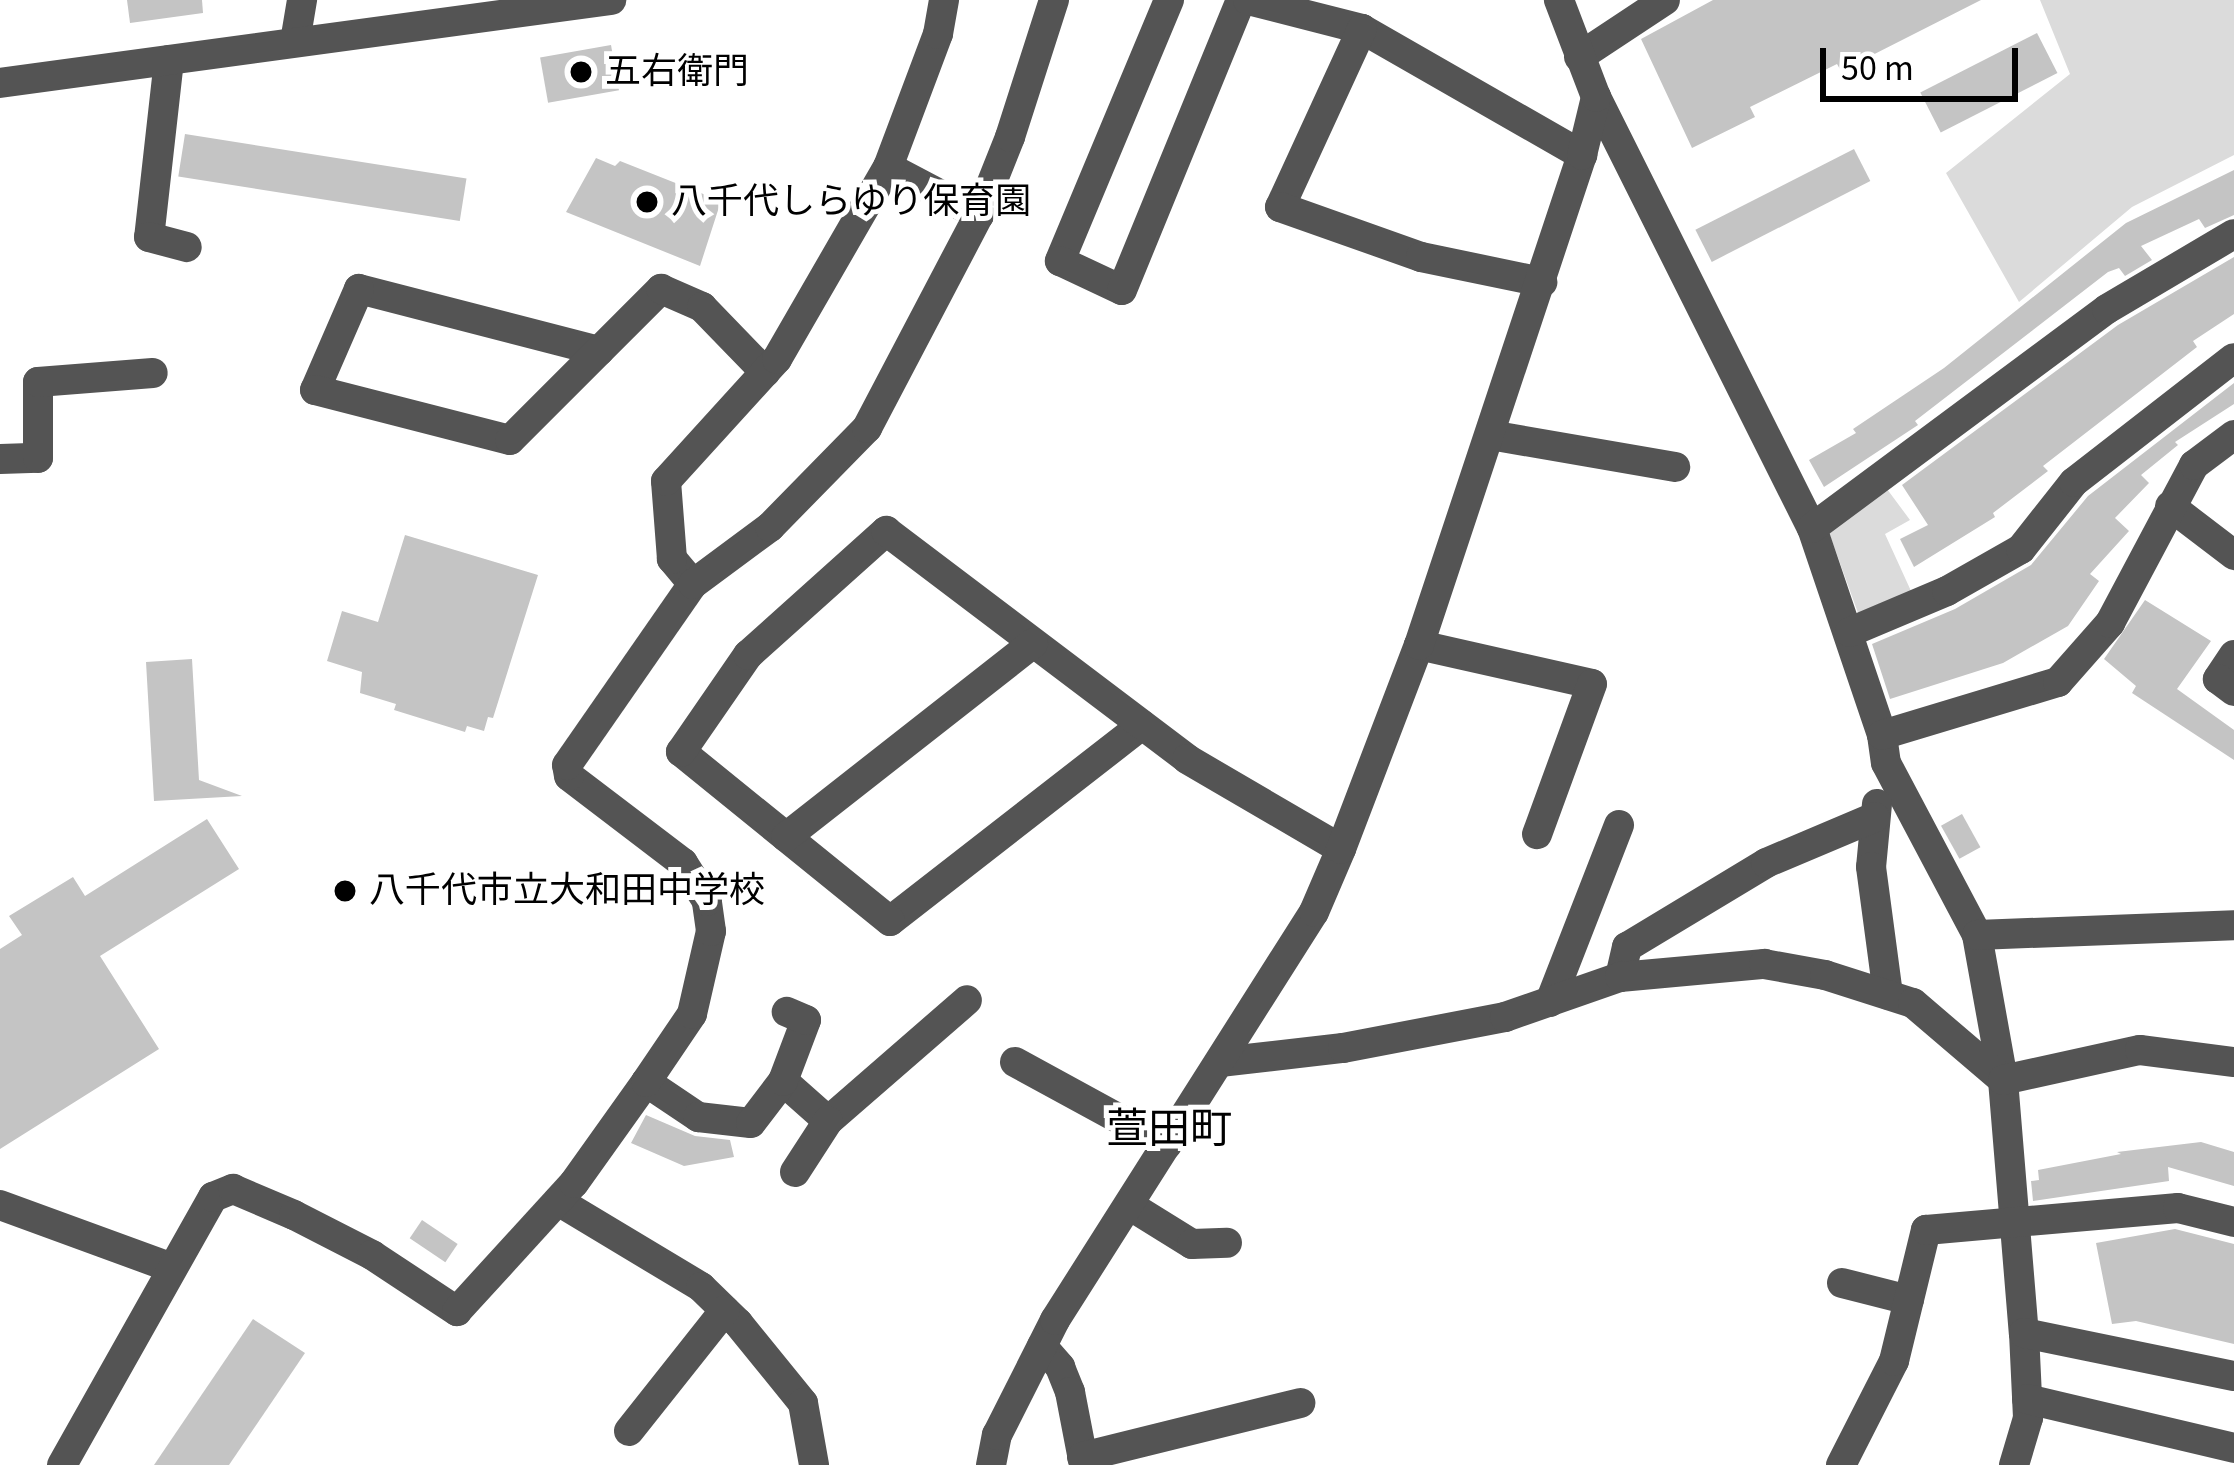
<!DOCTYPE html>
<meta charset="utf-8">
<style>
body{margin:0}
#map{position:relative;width:2234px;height:1465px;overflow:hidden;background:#fff;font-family:"Source Sans 3","Noto Sans JP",sans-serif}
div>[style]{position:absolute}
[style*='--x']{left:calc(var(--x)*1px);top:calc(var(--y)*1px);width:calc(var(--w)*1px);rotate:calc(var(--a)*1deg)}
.green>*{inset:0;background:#dbdbdb}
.building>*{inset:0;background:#c4c4c4;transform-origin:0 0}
.minor>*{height:30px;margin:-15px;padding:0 15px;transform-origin:15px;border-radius:15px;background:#545454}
.dots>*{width:33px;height:33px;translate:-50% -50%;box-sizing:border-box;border:6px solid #fff;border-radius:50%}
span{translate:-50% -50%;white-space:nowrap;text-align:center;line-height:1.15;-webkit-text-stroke:10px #fff;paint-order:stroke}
.poi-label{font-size:36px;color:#000}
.left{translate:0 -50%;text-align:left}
.quarter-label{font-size:42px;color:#000}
.scale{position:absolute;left:1820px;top:48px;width:198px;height:54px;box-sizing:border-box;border:6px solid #000;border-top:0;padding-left:15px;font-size:36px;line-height:42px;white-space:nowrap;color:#000;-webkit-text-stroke:9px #fff;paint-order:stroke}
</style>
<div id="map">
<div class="green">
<i style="clip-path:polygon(2040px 0,2234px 0,2234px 155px,2132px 207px,2019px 302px,1946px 173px,2070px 74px)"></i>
<i style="clip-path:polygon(1887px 489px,1910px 520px,1885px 534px,1911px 591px,1858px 613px,1827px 527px)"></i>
</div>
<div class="building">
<i style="clip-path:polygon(127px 0,202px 0,203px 13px,130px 23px)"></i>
<i style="clip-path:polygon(1713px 0,1981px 0,1841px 71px,1837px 64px,1750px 107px,1755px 117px,1692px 148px,1641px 39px)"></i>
<i style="left:2037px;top:33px;width:45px;height:131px;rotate:63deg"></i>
<i style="left:611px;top:45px;width:46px;height:72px;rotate:80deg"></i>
<i style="left:185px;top:134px;width:285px;height:43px;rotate:9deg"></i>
<i style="left:1854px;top:149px;width:36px;height:178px;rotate:63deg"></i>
<i style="clip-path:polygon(596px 158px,615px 166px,620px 161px,721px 201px,700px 266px,566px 212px)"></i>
<i style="clip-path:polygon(2234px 170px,2234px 215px,2205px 228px,2199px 219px,2141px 246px,2152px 260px,2125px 276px,2119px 268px,2108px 272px,1915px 421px,1918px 425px,1824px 487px,1809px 460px,1856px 433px,1853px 429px,1944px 368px,2126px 223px)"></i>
<i style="clip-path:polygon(2234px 257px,2234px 314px,2193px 341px,2197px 347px,2043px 466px,2048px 471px,1993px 513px,1995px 517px,1914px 567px,1900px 539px,1928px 525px,1902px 485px,2118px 325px)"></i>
<i style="clip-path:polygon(2234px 383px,2234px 404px,2175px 442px,2178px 445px,2141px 475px,2149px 483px,2115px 518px,2129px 531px,2090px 574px,2099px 581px,2068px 626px,2003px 663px,1890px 699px,1872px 644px,1955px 609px,2031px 565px,2088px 496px)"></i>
<i style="clip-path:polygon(405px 535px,538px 575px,493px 718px,488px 717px,484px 731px,467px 726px,465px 732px,394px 710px,396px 704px,360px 693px,362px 672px,327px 661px,342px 611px,378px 622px)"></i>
<i style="clip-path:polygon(2145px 600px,2211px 641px,2177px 689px,2234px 730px,2234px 760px,2132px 693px,2136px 686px,2104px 659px)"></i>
<i style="clip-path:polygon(192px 659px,199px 780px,242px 796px,154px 801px,146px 662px)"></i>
<i style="left:1962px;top:814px;width:38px;height:24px;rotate:61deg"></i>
<i style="clip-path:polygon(207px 819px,239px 869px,100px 956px,159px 1049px,0 1149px,0 949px,22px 935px,9px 916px,73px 877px,85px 896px)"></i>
<i style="clip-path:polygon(646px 1115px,695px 1136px,730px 1140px,734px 1157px,684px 1166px,631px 1143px)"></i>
<i style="clip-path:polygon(2201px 1142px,2234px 1152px,2234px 1186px,2168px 1167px,2169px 1181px,2033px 1201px,2031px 1181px,2039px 1180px,2038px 1170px,2121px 1154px,2117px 1152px)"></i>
<i style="left:422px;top:1220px;width:43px;height:22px;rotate:34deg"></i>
<i style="clip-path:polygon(2175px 1229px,2234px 1244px,2234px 1344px,2136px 1321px,2112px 1324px,2096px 1243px)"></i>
<i style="clip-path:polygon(253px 1319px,305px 1353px,229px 1465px,154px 1465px)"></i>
</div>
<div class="minor">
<i style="--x:1169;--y:0;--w:283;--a:112.7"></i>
<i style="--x:1060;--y:261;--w:68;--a:25.1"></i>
<i style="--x:1122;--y:290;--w:313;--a:-67.7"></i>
<i style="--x:1248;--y:0;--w:118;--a:14.3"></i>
<i style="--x:1362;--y:29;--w:254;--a:29.8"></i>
<i style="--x:1362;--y:29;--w:196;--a:114.7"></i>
<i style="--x:1280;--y:207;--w:150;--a:19.5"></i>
<i style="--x:1421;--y:257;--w:124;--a:11.7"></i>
<i style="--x:295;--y:42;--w:43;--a:-80.5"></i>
<i style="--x:1579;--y:57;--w:103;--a:-33.5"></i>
<i style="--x:169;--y:60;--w:178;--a:96.4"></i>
<i style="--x:149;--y:237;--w:39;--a:15"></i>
<i style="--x:0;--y:83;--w:617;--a:-7.74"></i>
<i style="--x:1596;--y:97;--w:482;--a:63.4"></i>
<i style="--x:1812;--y:528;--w:219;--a:71.3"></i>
<i style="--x:1882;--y:735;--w:28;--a:82"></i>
<i style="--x:1886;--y:763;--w:195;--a:62.1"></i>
<i style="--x:1977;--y:935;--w:147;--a:79.8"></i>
<i style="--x:2003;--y:1080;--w:254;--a:85.3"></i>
<i style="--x:2024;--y:1333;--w:85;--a:87.3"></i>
<i style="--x:2028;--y:1418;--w:49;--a:106.6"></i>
<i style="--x:888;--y:167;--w:103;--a:27.8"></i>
<i style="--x:599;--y:351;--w:248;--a:-165.5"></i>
<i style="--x:359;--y:289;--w:110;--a:113.5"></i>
<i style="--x:315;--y:390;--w:201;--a:14.4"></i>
<i style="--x:510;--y:440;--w:214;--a:-45"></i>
<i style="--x:661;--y:289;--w:45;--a:23.7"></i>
<i style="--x:702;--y:307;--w:91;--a:45.9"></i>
<i style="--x:1490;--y:435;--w:188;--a:9.8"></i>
<i style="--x:0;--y:459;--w:38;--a:-2"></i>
<i style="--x:38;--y:458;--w:76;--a:-90"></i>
<i style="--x:38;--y:382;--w:115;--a:-4.5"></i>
<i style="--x:2170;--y:506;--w:81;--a:37.4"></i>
<i style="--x:1812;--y:528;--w:367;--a:-36.6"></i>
<i style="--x:2107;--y:309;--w:147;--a:-30.6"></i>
<i style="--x:693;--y:584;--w:33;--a:-130"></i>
<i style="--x:672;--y:559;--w:78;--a:-94.4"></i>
<i style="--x:666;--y:481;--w:165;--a:-47.7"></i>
<i style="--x:777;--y:359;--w:222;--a:-60"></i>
<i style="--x:888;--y:167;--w:142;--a:-69.4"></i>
<i style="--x:938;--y:34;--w:35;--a:-80"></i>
<i style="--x:1850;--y:632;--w:105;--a:-22.9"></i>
<i style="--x:1947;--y:591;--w:85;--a:-29.6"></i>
<i style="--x:2021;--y:549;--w:85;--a:-51.7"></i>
<i style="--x:2074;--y:482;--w:202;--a:-37.8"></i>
<i style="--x:1419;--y:645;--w:177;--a:12.7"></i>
<i style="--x:1592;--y:684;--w:160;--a:110.1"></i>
<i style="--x:2234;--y:655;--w:29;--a:124"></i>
<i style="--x:2218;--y:679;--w:20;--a:37"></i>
<i style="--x:1142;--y:725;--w:319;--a:142.1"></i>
<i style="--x:890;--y:921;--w:269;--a:-141"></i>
<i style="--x:681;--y:752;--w:118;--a:-55.4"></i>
<i style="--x:748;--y:655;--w:186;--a:-41.9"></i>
<i style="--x:886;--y:531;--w:378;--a:37.1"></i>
<i style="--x:1187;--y:759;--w:178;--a:30.3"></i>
<i style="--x:1882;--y:735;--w:184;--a:-16.8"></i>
<i style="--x:2058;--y:682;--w:79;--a:-48.6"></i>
<i style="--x:2110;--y:623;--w:179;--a:-62"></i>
<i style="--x:2194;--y:465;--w:50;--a:-36.9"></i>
<i style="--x:1877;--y:804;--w:63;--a:95.4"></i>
<i style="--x:1871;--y:867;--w:129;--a:82.4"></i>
<i style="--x:786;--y:837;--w:314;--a:-38.1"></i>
<i style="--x:1977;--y:935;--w:257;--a:-2.2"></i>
<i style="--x:1620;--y:977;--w:31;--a:-77"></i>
<i style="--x:1627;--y:947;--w:162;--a:-31.1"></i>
<i style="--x:1766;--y:863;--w:118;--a:-22.9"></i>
<i style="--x:1550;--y:1002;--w:190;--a:-68.7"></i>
<i style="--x:1015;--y:1062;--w:173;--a:28.6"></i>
<i style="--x:1220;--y:1062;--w:124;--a:-6.5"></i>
<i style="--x:1343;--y:1048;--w:165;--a:-10.8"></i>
<i style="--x:1505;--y:1017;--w:122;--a:-19.2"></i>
<i style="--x:1620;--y:977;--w:145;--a:-5.2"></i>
<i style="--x:1764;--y:964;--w:62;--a:10.2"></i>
<i style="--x:1825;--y:975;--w:92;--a:17.7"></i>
<i style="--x:1913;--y:1003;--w:118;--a:40.5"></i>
<i style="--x:2003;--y:1080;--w:140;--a:-12.4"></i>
<i style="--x:2140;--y:1050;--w:95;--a:7.3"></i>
<i style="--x:783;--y:1081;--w:60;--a:41.6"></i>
<i style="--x:828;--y:1121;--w:184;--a:-41"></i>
<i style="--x:646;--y:1082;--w:63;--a:33.9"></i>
<i style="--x:698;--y:1117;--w:53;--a:6.5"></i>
<i style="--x:751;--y:1123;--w:53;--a:-52.7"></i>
<i style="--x:783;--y:1081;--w:65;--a:-69.3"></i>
<i style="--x:806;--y:1020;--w:21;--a:-157"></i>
<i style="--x:795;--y:1172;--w:61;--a:-57.1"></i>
<i style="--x:558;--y:1201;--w:167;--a:31"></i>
<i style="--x:701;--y:1287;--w:52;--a:44.2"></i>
<i style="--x:738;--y:1323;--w:103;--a:50.9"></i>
<i style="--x:803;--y:1403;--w:63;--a:79.9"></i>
<i style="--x:0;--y:1205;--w:183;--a:20.1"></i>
<i style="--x:1129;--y:1205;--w:74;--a:31.8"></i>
<i style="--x:1192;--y:1244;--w:35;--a:-2"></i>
<i style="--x:1842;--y:1283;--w:69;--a:14.2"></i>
<i style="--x:2024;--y:1333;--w:214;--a:11.6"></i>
<i style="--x:1042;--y:1346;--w:28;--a:49"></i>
<i style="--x:1060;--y:1367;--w:27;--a:68"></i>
<i style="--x:1070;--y:1392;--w:74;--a:79.1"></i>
<i style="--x:2027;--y:1399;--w:213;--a:13.3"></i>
<i style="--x:629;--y:1431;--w:154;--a:-51.6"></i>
<i style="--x:1082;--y:1457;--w:225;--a:-13.9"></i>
<i style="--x:62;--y:1465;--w:308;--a:-60.6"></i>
<i style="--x:213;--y:1197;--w:22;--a:-22"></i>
<i style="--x:233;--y:1189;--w:66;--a:23.1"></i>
<i style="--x:294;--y:1215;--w:88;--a:27.1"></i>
<i style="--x:372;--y:1255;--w:102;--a:33.4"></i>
<i style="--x:457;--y:1311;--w:173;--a:-47.6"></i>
<i style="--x:574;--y:1183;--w:124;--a:-54.5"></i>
<i style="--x:646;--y:1082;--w:82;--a:-55.9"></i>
<i style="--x:692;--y:1014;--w:85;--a:-77.1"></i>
<i style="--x:711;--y:931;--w:30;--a:-98"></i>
<i style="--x:707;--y:901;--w:45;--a:-122.3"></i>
<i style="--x:683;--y:863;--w:143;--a:-142.7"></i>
<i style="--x:569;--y:776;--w:11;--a:-100"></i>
<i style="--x:567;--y:765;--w:221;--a:-55.2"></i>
<i style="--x:693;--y:584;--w:96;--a:-36.5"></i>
<i style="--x:770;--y:527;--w:139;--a:-45.6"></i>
<i style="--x:867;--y:428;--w:241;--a:-62.3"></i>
<i style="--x:979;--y:215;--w:84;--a:-68.3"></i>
<i style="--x:1010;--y:137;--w:144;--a:-72.2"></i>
<i style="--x:991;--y:1465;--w:31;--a:-79"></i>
<i style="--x:997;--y:1435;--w:129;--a:-63.2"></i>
<i style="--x:1055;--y:1320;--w:483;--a:-57.6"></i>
<i style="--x:1314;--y:912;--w:69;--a:-66.8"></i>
<i style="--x:1341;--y:849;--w:218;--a:-69.1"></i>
<i style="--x:1419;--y:645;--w:516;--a:-71.6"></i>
<i style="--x:1582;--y:155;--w:60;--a:-76.4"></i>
<i style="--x:1596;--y:97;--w:104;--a:-110.9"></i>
<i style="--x:1841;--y:1465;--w:117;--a:-63"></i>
<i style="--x:1894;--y:1361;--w:135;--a:-76.3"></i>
<i style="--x:1926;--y:1230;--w:253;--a:-5"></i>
<i style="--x:2178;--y:1208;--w:58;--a:14"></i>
</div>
<div class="dots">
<i style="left:581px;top:72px;background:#000"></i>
<i style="left:647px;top:202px;background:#000"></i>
<i style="left:345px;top:891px;background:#000"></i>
</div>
<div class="poi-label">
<span class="left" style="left:605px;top:72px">五右衛門</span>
<span class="left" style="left:671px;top:202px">八千代しらゆり保育園</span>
<span class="left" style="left:369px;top:891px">八千代市立大和田中学校</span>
</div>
<div class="quarter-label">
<span style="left:1169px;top:1130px">萱田町</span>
</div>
<div class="scale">50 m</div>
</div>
